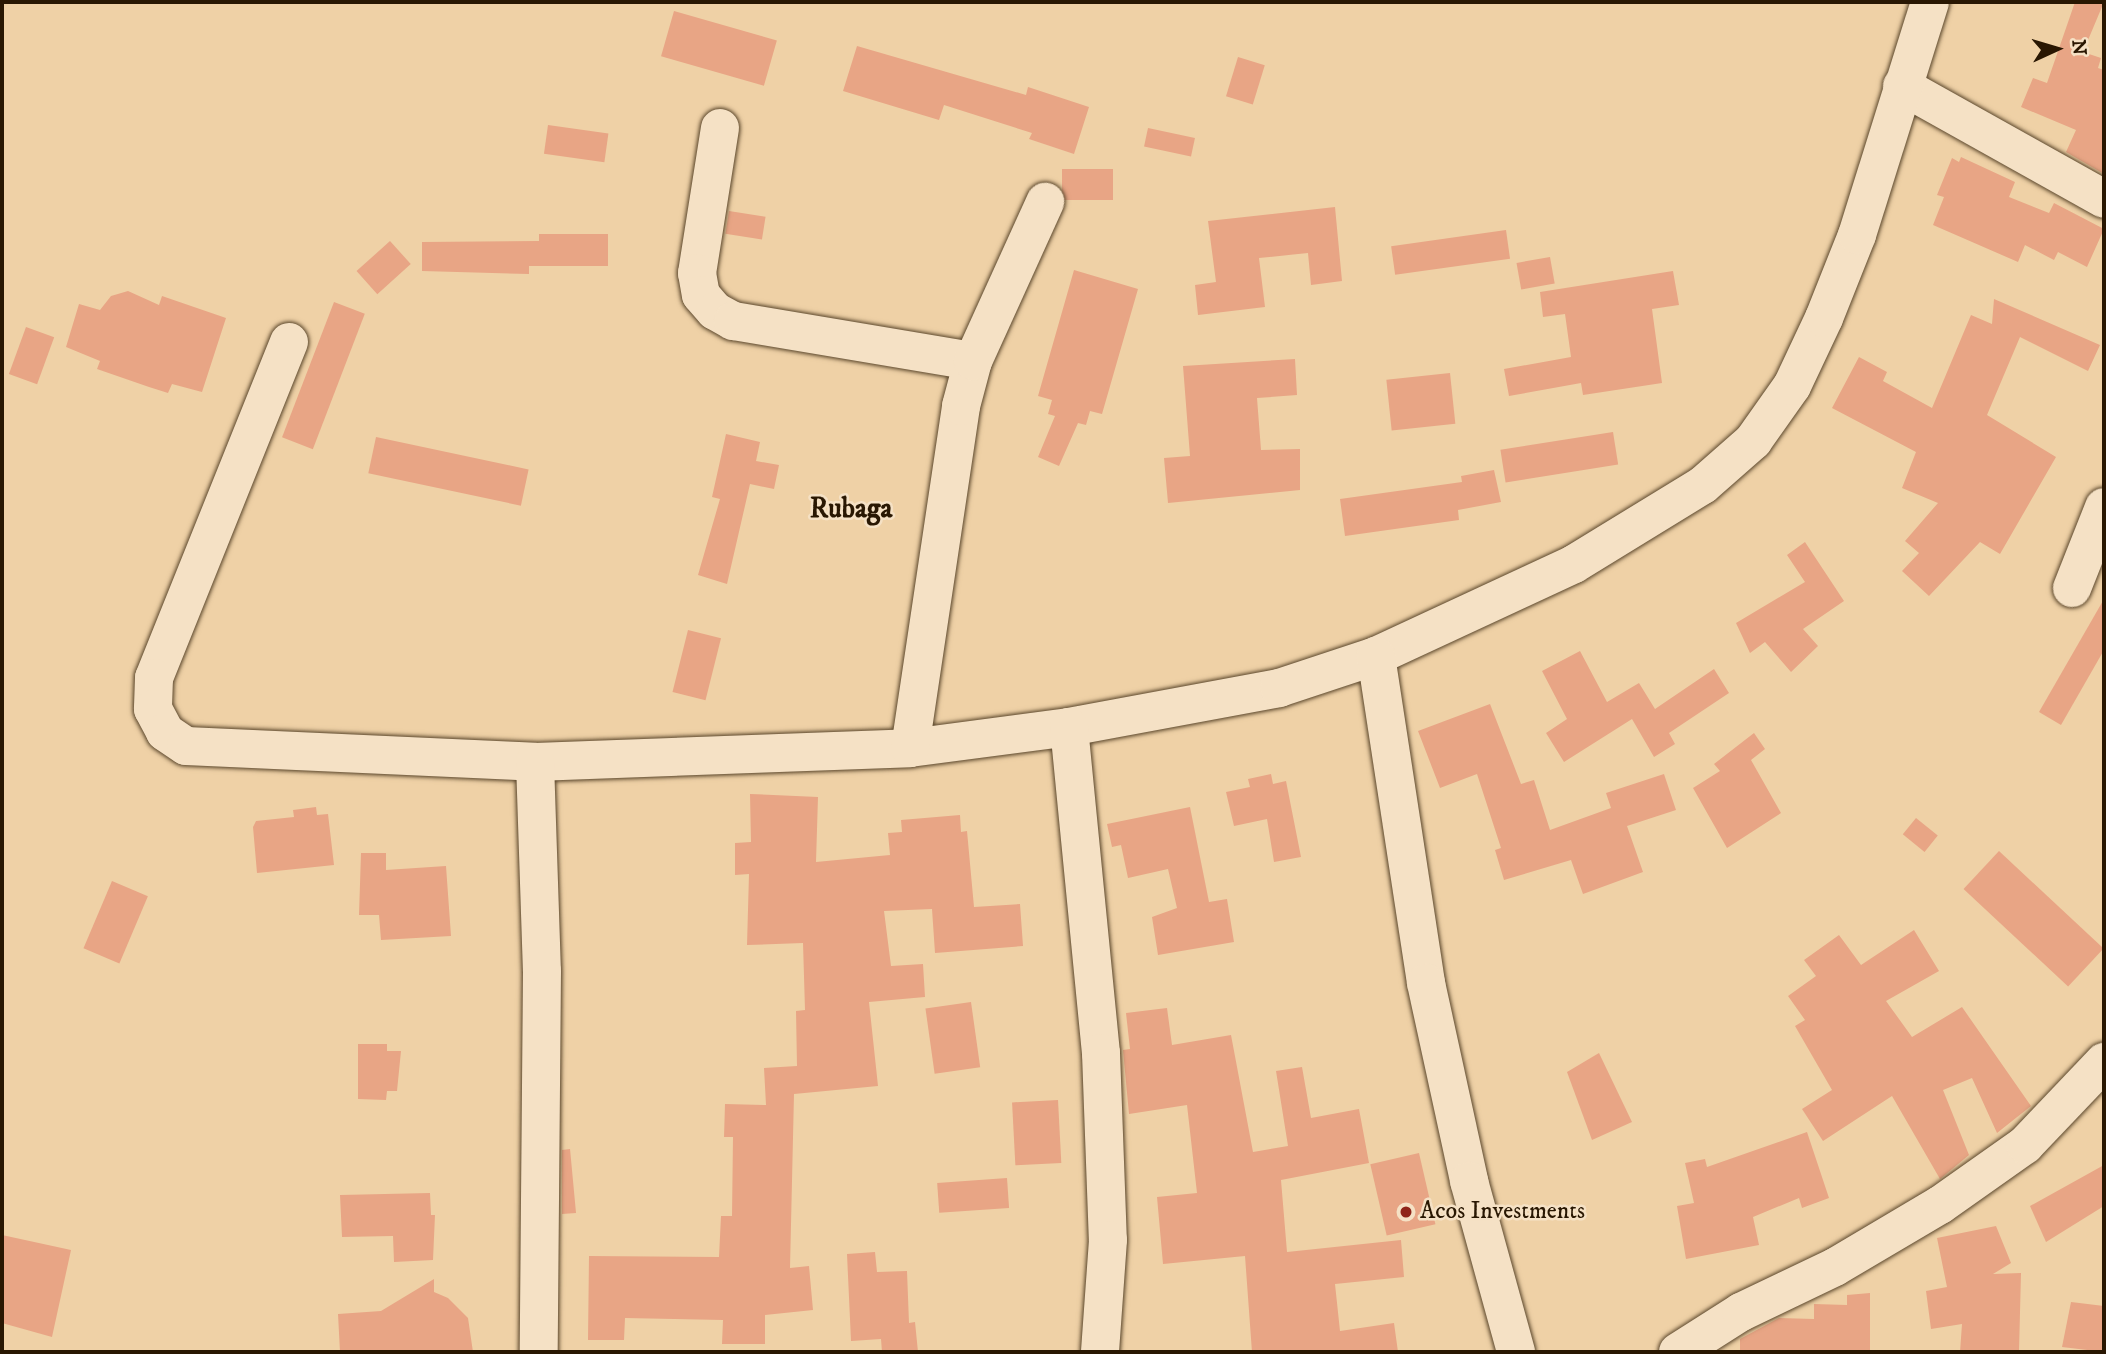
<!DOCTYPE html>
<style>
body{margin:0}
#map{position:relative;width:2106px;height:1354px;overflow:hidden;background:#efd1a6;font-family:"IM FELL DW Pica",serif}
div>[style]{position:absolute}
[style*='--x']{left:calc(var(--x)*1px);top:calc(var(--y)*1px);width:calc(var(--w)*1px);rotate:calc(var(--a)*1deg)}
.building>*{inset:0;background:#e8a585;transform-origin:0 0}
.roads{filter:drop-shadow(0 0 2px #5a462b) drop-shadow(0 0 2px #5a462b)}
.minor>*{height:38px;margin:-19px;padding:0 19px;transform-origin:19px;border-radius:19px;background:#f5e1c5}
.dots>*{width:19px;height:19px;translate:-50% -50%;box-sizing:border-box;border:4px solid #f5e1c5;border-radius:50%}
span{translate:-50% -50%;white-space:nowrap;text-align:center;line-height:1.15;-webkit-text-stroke:5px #f5e1c5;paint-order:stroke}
.poi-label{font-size:24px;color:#291702}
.left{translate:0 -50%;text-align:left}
.quarter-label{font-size:28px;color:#291702;font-weight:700}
.frame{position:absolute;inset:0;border:4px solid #291702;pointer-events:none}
.north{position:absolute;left:2022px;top:14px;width:70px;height:70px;-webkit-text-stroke:5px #f5e1c5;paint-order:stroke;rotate:86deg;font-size:19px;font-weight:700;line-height:28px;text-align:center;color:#291702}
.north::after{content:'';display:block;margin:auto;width:24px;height:32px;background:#291702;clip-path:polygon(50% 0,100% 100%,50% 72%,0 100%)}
</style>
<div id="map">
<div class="building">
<i style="clip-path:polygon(2075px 2px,2104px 2px,2083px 52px,2101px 58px,2098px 68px,2104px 70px,2104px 174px,2066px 152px,2076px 130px,2021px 107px,2033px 78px,2047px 83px)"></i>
<i style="left:674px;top:11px;width:107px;height:47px;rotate:16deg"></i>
<i style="clip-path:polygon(857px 46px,1026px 95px,1028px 87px,1089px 107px,1074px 154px,1029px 139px,1032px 133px,944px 105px,939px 120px,843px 91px)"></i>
<i style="left:1238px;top:57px;width:28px;height:41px;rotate:17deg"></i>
<i style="left:548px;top:125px;width:61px;height:29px;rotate:8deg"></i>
<i style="left:1148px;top:128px;width:48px;height:19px;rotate:12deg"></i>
<i style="clip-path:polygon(1961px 157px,2015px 182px,2009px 197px,2049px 213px,2054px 203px,2104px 229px,2087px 267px,2058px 252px,2054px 260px,2025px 245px,2018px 262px,1933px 225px,1944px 197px,1937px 195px,1952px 158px,1959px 162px)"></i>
<i style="left:1062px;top:169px;width:51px;height:31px"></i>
<i style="clip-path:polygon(1335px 207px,1342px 281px,1311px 285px,1308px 253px,1259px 258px,1265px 307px,1198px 315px,1195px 285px,1216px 282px,1208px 221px)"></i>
<i style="left:729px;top:211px;width:37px;height:23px;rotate:9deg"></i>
<i style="left:1506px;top:230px;width:29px;height:116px;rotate:82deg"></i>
<i style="clip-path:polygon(539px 234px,608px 234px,608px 266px,529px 266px,529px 274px,422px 271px,422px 242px,539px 241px)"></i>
<i style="left:390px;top:241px;width:31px;height:45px;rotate:48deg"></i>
<i style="left:1550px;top:257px;width:27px;height:34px;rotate:80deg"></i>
<i style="clip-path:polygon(1074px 270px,1138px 289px,1102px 414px,1090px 411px,1086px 425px,1078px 423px,1059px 466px,1038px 457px,1055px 416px,1048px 414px,1052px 400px,1038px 396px)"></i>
<i style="clip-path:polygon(1673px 271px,1679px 305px,1652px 309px,1662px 383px,1583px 395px,1581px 383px,1509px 396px,1504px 369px,1571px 357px,1565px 314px,1543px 317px,1540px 292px)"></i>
<i style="clip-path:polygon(128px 291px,159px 305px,162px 296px,226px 318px,202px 392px,172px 384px,168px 393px,149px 387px,97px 369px,100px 361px,66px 347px,79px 304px,100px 310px,111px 296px)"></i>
<i style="clip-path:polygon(1994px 299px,2100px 345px,2088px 371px,2020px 337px,1987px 415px,2056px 457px,2000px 554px,1980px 542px,1929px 596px,1902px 571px,1919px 553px,1905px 541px,1938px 503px,1902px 488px,1916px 452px,1832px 408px,1859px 357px,1887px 372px,1883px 381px,1932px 408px,1971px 315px,1992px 324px)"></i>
<i style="left:334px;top:302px;width:33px;height:145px;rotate:21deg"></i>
<i style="left:26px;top:327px;width:30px;height:50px;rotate:20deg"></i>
<i style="clip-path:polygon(1295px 359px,1297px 395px,1257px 398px,1261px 450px,1300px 449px,1300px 490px,1168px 503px,1164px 458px,1190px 456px,1183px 366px)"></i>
<i style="left:1450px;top:373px;width:51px;height:64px;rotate:84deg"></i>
<i style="left:1613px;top:432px;width:33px;height:114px;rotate:81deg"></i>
<i style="clip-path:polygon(726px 434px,760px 442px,756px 461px,779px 465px,774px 489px,750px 484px,727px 584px,698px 575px,720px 499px,712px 497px)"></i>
<i style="left:376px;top:437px;width:156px;height:37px;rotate:12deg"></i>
<i style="clip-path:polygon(1494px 470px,1501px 502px,1458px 510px,1459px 520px,1345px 536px,1340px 499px,1462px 482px,1461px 476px)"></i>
<i style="clip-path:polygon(1805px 542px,1844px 601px,1803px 629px,1818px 646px,1791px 672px,1765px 642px,1750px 653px,1736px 623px,1805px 582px,1787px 555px)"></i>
<i style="clip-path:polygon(2104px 599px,2104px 650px,2061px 725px,2039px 712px)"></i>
<i style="left:688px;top:630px;width:34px;height:64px;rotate:14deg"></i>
<i style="clip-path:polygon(1580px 651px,1607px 702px,1639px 683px,1655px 709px,1714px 669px,1729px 693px,1669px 733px,1675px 744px,1654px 757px,1632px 719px,1564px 762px,1546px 733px,1567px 719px,1542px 671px)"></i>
<i style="clip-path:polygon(1490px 704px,1521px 784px,1534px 780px,1550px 830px,1611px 808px,1606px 793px,1664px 774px,1676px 810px,1627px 826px,1643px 872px,1583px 894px,1571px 860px,1504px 880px,1495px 850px,1501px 848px,1477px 774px,1440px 788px,1418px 731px)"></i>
<i style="clip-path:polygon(1754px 733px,1765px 749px,1751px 760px,1781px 813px,1727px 848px,1693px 788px,1720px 771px,1714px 764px)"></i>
<i style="clip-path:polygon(1271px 774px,1273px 784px,1286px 781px,1301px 857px,1274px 862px,1267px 819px,1234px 826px,1226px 792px,1250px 787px,1248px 779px)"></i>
<i style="clip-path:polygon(750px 794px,818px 797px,816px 862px,890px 855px,888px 833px,902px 832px,901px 820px,960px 815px,961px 832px,967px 831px,974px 907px,1020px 904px,1023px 946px,935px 953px,932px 909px,884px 911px,891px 966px,923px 964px,925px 997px,869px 1002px,878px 1086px,794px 1094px,790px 1268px,809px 1266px,813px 1310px,765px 1315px,765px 1344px,722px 1344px,723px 1320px,625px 1318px,624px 1340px,588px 1340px,589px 1256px,719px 1257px,721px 1216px,732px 1216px,733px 1137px,724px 1137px,725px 1104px,766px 1105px,764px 1068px,797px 1066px,796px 1011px,805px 1010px,803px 943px,747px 945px,749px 874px,735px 875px,735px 843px,751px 842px)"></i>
<i style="clip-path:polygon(316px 807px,317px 815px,328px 814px,334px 865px,257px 873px,253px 827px,256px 821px,294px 817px,293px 810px)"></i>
<i style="clip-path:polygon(1190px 807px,1209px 902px,1227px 899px,1234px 942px,1158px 955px,1152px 917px,1177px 908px,1168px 869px,1128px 878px,1121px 845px,1112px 847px,1107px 824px)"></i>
<i style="left:1916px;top:818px;width:28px;height:21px;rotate:39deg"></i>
<i style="left:1999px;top:851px;width:143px;height:52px;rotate:43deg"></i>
<i style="clip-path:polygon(361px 853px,386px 853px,386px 870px,446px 866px,451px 936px,381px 940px,379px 915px,359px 915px)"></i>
<i style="left:112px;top:881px;width:39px;height:73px;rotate:23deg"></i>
<i style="clip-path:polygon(1914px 930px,1939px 971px,1886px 1001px,1912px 1037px,1962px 1007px,2031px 1106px,1997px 1133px,1972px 1078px,1943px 1090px,1969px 1155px,1940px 1179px,1892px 1096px,1823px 1141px,1802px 1109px,1832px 1090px,1795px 1026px,1805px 1020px,1788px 996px,1816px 976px,1804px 960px,1839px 935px,1861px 965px)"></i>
<i style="left:971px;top:1002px;width:66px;height:46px;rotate:82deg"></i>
<i style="clip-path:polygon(1167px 1008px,1172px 1045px,1231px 1035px,1253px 1152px,1288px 1146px,1276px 1071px,1302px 1067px,1311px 1118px,1359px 1109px,1369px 1163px,1281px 1180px,1287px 1252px,1401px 1240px,1404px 1277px,1335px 1284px,1340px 1331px,1394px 1323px,1398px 1352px,1252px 1352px,1245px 1256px,1163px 1264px,1157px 1197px,1197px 1193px,1187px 1105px,1129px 1114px,1123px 1050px,1130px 1049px,1126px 1013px)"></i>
<i style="clip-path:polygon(358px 1044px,387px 1044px,387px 1051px,401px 1051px,397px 1091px,387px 1091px,386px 1100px,358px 1099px)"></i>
<i style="clip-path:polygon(1599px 1053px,1632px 1122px,1592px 1140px,1567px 1072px)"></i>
<i style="left:1058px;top:1100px;width:63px;height:46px;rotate:87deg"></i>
<i style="clip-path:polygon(1807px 1132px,1829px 1198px,1802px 1208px,1799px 1198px,1753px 1217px,1759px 1245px,1686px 1259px,1677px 1206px,1694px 1203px,1685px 1163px,1705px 1159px,1707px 1167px)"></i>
<i style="clip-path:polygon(570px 1149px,576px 1213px,562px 1214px,562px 1150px)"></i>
<i style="left:1419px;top:1153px;width:73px;height:50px;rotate:77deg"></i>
<i style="clip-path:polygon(2104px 1165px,2104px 1206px,2046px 1242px,2030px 1206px)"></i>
<i style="left:1007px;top:1178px;width:30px;height:70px;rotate:86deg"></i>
<i style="clip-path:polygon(430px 1193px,431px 1215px,435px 1215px,433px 1260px,394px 1262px,393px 1236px,342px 1237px,340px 1195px)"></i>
<i style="clip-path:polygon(1996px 1226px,2011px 1263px,1993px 1274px,2021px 1273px,2019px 1352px,1960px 1352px,1962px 1324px,1931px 1329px,1926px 1291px,1947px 1287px,1937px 1238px)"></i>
<i style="clip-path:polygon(2px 1235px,71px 1250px,52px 1337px,2px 1323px)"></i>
<i style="clip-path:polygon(875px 1252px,877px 1272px,907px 1271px,909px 1323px,915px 1322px,918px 1352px,882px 1352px,881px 1339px,851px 1341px,847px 1254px)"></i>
<i style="clip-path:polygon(434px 1279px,434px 1292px,448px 1298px,468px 1318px,473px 1352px,340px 1352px,338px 1314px,381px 1311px)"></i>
<i style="clip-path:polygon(1870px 1293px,1870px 1352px,1740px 1352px,1740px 1339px,1779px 1318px,1814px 1319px,1814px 1304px,1847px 1305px,1847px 1295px)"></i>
<i style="clip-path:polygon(2071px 1302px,2104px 1306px,2104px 1352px,2062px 1347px)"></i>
</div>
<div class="roads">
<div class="minor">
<i style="--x:1902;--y:86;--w:231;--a:29.2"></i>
<i style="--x:720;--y:128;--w:147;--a:99"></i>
<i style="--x:697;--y:273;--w:22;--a:80"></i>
<i style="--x:701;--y:295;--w:21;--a:49"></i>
<i style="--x:715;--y:311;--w:21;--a:29"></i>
<i style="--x:733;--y:321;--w:243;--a:9.5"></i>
<i style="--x:289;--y:342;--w:362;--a:111.9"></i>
<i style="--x:154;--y:678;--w:31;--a:92"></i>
<i style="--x:153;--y:709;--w:26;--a:62"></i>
<i style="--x:165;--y:732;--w:25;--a:34"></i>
<i style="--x:186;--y:746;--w:349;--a:2.6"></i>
<i style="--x:535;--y:762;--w:375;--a:-2.1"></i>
<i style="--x:910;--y:748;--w:160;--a:-7.5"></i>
<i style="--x:1069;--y:727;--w:214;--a:-10.5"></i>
<i style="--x:1279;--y:688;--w:102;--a:-18.3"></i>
<i style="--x:1376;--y:656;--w:218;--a:-24.9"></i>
<i style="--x:1574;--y:564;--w:151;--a:-31.5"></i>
<i style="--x:1703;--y:485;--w:67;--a:-41.3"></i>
<i style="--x:1753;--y:441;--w:67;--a:-54.7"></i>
<i style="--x:1792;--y:386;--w:75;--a:-64.8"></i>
<i style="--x:1824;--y:318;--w:89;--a:-68.3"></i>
<i style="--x:1857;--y:235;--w:244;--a:-72.6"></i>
<i style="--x:2072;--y:588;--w:87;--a:-68.4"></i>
<i style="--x:1376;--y:656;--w:331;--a:81.3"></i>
<i style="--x:1426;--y:983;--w:203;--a:77.7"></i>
<i style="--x:1469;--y:1181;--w:177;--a:74.6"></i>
<i style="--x:1069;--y:727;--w:328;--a:84.4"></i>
<i style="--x:1101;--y:1053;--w:187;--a:87.9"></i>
<i style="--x:1108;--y:1240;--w:112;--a:94.1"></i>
<i style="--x:910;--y:748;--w:346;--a:-81.5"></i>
<i style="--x:961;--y:406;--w:47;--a:-75.1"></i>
<i style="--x:973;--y:361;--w:175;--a:-65.6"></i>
<i style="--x:535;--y:762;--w:209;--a:88.1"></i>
<i style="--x:542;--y:971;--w:381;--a:90.5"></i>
<i style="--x:1678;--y:1352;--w:75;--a:-32.4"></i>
<i style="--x:1741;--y:1312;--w:104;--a:-25.6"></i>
<i style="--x:1835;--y:1267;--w:122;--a:-30.6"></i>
<i style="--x:1940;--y:1205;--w:104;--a:-35.2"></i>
<i style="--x:2025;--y:1145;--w:115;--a:-46.4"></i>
</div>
</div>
<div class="dots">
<i style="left:1406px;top:1212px;background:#8f2418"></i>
</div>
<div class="poi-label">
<span class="left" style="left:1420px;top:1212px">Acos Investments</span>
</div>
<div class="quarter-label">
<span style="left:851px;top:509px">Rubaga</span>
</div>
<div class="frame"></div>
<div class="north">N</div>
</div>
